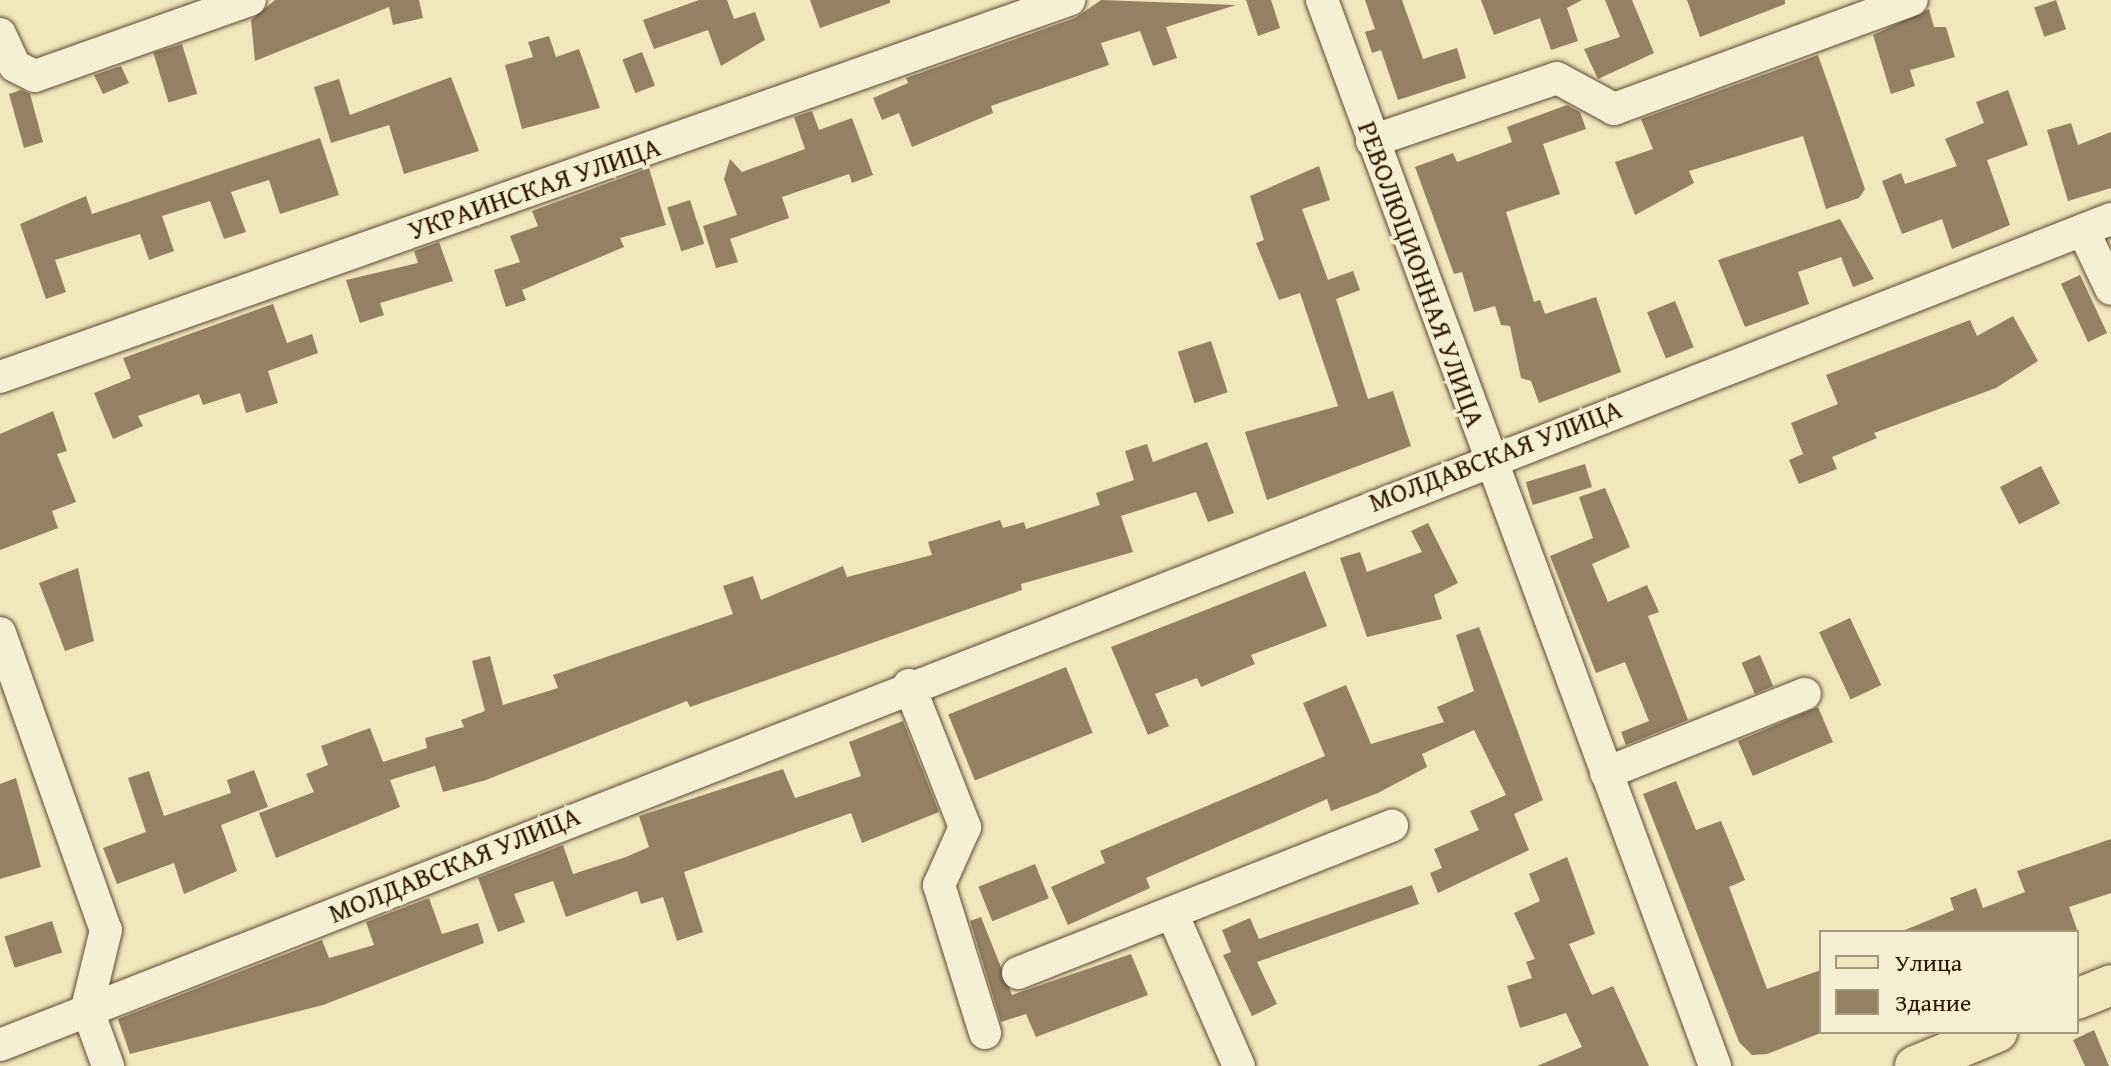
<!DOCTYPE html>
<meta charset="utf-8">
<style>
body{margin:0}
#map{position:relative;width:2111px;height:1066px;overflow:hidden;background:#f1e6bc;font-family:"Gentium Book Plus",serif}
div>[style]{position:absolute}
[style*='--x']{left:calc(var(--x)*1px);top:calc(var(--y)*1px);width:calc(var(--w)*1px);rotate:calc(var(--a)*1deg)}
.building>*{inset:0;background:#938162;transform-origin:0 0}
.roads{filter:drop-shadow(0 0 2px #5e482f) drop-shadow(0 0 2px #5e482f)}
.minor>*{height:32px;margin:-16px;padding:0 16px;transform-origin:16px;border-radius:16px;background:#f6efd3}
.major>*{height:40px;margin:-20px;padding:0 20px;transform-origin:20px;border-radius:20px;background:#f1e6bc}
span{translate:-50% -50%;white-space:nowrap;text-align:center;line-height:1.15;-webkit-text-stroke:7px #f6efd3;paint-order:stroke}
.street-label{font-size:28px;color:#2d1400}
.legend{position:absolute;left:1819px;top:930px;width:260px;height:104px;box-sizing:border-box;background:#f6efd3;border:2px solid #a6977f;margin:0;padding:10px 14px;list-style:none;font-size:24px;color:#2d1400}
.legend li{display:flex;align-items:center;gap:16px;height:40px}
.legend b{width:40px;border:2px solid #a6977f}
</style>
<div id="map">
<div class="building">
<i style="clip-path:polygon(275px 0,419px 0,423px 18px,393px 25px,389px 7px,255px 61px,251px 20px)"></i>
<i style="clip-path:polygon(699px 0,727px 0,734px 19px,755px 12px,765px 40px,721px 66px,708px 30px,654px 49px,643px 20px)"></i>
<i style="clip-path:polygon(810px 0,890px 0,890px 3px,820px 28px)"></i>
<i style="clip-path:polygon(1101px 0,1236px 5px,1166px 27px,1177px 58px,1153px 66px,1140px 31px,1101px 43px,1109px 65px,991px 106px,993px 113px,912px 147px,899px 113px,882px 120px,873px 98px,908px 83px,906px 78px,1075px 18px)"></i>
<i style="clip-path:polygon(1246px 0,1271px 0,1280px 28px,1258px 36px)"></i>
<i style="clip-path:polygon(1365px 0,1402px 0,1423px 59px,1457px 48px,1466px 78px,1398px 100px,1381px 50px,1372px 53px,1365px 32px,1375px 29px)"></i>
<i style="clip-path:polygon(1481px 0,1582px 0,1567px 8px,1578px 41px,1551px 50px,1540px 18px,1494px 35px)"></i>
<i style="clip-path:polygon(1605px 0,1632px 0,1654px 53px,1598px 79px,1584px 49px,1620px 37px)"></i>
<i style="clip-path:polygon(1687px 0,1785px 0,1785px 4px,1700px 37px)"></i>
<i style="left:2056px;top:0;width:31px;height:23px;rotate:71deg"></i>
<i style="clip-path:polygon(1929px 9px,1934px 27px,1946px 27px,1955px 57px,1910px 70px,1915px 86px,1891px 94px,1873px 35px)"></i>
<i style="clip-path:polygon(549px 36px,556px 57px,579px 49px,600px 108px,522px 129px,505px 65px,533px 57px,528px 42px)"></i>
<i style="left:182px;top:44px;width:52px;height:30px;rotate:73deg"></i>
<i style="left:642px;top:52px;width:36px;height:21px;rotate:69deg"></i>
<i style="clip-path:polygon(1818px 55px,1865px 189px,1859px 198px,1826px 209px,1803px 136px,1689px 171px,1694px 183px,1635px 215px,1615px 162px,1653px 149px,1641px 119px)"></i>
<i style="clip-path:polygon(121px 66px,129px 83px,103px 94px,94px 75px)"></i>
<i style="clip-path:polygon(451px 77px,479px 151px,404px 174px,389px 125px,331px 143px,314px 87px,339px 79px,350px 115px)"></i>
<i style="clip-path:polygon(21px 90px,30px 94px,43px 142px,24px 148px,9px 94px)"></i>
<i style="clip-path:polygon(2008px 90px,2028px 145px,1987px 160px,2010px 225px,1952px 249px,1942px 219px,1902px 234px,1882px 181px,1901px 173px,1905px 184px,1957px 166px,1945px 139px,1984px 123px,1976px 102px)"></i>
<i style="clip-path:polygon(1567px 105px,1580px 112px,1586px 129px,1543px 144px,1560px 194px,1506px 212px,1534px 302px,1540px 300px,1545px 314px,1596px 297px,1621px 372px,1539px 403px,1531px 381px,1521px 378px,1510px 326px,1501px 325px,1495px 306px,1474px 312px,1462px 272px,1454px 274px,1415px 167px,1453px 153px,1457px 162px,1512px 142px,1507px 127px)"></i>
<i style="clip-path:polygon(812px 111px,819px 130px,852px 118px,873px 175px,852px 183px,849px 174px,782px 197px,789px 218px,730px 239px,738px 262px,716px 268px,703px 226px,737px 215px,724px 179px,730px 159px,742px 172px,805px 149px,794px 117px)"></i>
<i style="clip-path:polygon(2071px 123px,2078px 145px,2111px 132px,2111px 188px,2068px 201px,2047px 130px)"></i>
<i style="clip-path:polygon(320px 138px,339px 195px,280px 214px,269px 180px,231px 192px,246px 232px,224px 239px,210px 201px,162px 216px,174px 251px,149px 260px,140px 234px,55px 260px,66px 292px,46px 299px,20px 224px,86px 196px,92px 214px)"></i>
<i style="clip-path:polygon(1319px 166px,1330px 200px,1302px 209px,1328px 280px,1353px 271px,1360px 290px,1336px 299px,1368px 399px,1393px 391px,1411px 446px,1267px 500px,1245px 432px,1338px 406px,1300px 293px,1279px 300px,1256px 243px,1264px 240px,1250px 196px)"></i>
<i style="clip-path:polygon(649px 168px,666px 225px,620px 238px,624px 247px,522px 290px,526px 300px,506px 307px,494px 270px,520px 262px,510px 236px,538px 226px,532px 211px)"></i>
<i style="left:690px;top:200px;width:46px;height:24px;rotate:72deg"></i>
<i style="clip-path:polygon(1840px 219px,1874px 279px,1853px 287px,1841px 257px,1798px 272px,1809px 304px,1745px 327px,1718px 260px)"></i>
<i style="clip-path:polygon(439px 242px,453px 281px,380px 303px,384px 315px,360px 323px,346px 280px,418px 263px,414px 251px)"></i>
<i style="left:2080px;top:275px;width:64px;height:21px;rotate:65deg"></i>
<i style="left:1675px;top:301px;width:50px;height:30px;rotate:68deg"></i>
<i style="clip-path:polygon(273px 304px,287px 343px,312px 334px,318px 353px,268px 371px,278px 403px,246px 413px,240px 393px,203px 405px,199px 394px,138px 416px,143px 426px,113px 439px,94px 393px,131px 378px,123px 358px)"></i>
<i style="clip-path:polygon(2013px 316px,2038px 361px,1996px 388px,1874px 433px,1877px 438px,1832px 457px,1837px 469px,1799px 484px,1789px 460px,1803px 454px,1791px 423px,1838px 404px,1826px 375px,1970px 320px,1977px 336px)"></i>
<i style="left:1211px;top:341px;width:54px;height:35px;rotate:72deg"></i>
<i style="clip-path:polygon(53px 411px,67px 451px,57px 454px,76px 502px,52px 511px,58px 528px,0 550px,0 434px)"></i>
<i style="clip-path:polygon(1207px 442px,1234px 513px,1208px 522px,1196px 492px,1121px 516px,1133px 552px,1021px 584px,1022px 590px,690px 707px,687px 701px,486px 780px,443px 792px,435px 766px,390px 780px,400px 807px,276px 858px,259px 813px,314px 792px,306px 774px,328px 765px,321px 746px,370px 728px,383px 762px,427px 748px,425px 738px,464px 727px,461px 720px,485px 711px,472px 661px,490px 656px,503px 705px,558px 688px,553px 675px,733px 614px,723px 586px,753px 576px,761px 600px,843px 566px,847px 577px,932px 555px,928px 542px,1000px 520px,1003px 528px,1024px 522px,1026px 529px,1100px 505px,1096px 493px,1134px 480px,1125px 451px,1147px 444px,1153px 462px)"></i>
<i style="left:1585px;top:464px;width:24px;height:62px;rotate:73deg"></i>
<i style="left:2041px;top:466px;width:42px;height:46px;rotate:63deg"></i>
<i style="clip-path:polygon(1605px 488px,1630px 547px,1592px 564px,1608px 602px,1647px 585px,1659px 612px,1648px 616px,1688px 720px,1626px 745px,1621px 732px,1649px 721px,1625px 662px,1596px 673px,1550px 556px,1593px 538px,1579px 497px)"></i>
<i style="clip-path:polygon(1428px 523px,1458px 583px,1434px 595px,1442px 619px,1367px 637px,1340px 558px,1360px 552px,1367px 572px,1422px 552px,1411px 531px)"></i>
<i style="clip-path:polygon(78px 568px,94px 641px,65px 651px,39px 583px)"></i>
<i style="clip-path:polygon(1305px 571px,1327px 626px,1251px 655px,1255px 664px,1201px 687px,1197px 678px,1155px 694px,1169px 726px,1148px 735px,1111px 647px)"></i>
<i style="left:1850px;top:618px;width:74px;height:34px;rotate:65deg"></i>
<i style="clip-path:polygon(1479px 627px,1543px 800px,1514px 814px,1529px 850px,1438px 893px,1430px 873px,1442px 868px,1434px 849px,1479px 830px,1470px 811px,1506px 795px,1474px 730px,1422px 754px,1427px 767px,1378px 793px,1331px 811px,1327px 799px,1146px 878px,1150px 888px,1068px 925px,1051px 887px,1105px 863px,1100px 851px,1325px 756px,1303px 703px,1346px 685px,1371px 744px,1444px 722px,1437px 707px,1474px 691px,1456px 635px)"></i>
<i style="left:1760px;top:655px;width:34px;height:20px;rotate:67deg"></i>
<i style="left:1066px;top:667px;width:71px;height:127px;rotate:68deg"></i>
<i style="left:1818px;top:707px;width:38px;height:87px;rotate:67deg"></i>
<i style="clip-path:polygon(903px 721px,939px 812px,862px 843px,851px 813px,684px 872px,703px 932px,677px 941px,663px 897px,641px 904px,637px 891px,566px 917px,553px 881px,514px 894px,525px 922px,498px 932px,478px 878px,563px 845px,573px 874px,626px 857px,649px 847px,639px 816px,783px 769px,795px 798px,861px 776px,849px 742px)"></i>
<i style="clip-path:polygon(254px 770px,268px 807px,221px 825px,237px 871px,184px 894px,174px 863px,117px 884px,103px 848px,146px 832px,128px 778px,149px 771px,164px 816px,231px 793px,227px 780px)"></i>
<i style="clip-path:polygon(16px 778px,41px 867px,0 879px,0 784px)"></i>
<i style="clip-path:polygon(1676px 781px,1696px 830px,1721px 821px,1745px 880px,1729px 887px,1767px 989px,1821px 970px,1823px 1032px,1767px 1054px,1752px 1055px,1739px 1042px,1643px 794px)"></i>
<i style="clip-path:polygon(2111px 839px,2111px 893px,2069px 907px,2078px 932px,1900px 932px,1954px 910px,1950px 898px,1976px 888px,1983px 908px,2025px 892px,2017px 871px)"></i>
<i style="clip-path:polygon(1567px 857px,1595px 934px,1569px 944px,1592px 995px,1613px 986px,1649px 1066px,1537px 1066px,1582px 1047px,1566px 1013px,1520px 1028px,1507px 986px,1532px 978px,1526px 962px,1535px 959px,1514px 913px,1540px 901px,1529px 874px)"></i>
<i style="left:1035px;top:864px;width:37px;height:61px;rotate:68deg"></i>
<i style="clip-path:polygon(1412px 885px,1419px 904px,1257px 962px,1277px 1004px,1252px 1016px,1223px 955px,1231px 952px,1222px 930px,1250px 918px,1259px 939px)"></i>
<i style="clip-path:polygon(429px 898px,442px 934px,478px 923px,484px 943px,323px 1005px,130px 1054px,118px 1019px,322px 940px,329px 958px,374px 945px,366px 922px)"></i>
<i style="clip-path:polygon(981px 917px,1012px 995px,1131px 954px,1148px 995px,1036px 1037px,1026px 1014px,1001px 1022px,970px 921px)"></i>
<i style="left:52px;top:921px;width:33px;height:50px;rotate:72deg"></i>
<i style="clip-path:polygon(2094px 1030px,2109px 1066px,2085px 1066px,2073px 1040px)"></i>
</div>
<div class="roads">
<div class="minor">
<i style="--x:1322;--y:0;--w:1136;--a:69.76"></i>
<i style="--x:0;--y:34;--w:35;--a:65"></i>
<i style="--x:15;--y:66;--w:22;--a:27"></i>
<i style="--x:35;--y:76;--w:228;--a:-19.5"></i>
<i style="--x:1372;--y:141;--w:195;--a:-18.8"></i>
<i style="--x:1557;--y:78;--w:65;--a:28.5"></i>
<i style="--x:1614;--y:109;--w:317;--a:-20.1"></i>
<i style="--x:2083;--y:230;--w:65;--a:64.6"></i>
<i style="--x:0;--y:377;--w:1134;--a:-19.43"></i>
<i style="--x:0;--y:633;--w:315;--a:70.4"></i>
<i style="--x:106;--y:930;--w:80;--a:103.7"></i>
<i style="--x:87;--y:1008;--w:62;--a:70.1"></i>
<i style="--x:909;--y:685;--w:153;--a:68.5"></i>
<i style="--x:965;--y:827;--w:64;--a:114.1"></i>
<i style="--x:939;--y:885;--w:155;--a:72.7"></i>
<i style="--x:1606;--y:773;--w:214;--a:-21.7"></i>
<i style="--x:1172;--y:913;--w:167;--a:66.4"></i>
<i style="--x:1018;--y:973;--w:402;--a:-21.5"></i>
<i style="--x:0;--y:1045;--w:2267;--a:-21.37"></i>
</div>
<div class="major">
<i style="--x:2077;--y:999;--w:37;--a:-22"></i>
<i style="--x:1915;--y:1066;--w:89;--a:-22.5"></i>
</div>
</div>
<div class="street-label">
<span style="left:534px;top:188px;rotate:-19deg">УКРАИНСКАЯ УЛИЦА</span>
<span style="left:1422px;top:274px;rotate:70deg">РЕВОЛЮЦИОННАЯ УЛИЦА</span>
<span style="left:1495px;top:455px;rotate:-21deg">МОЛДАВСКАЯ УЛИЦА</span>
<span style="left:454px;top:864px;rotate:-22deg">МОЛДАВСКАЯ УЛИЦА</span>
</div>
<ul class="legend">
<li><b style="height:10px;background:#f1e6bc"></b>Улица</li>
<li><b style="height:22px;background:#938162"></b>Здание</li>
</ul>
</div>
